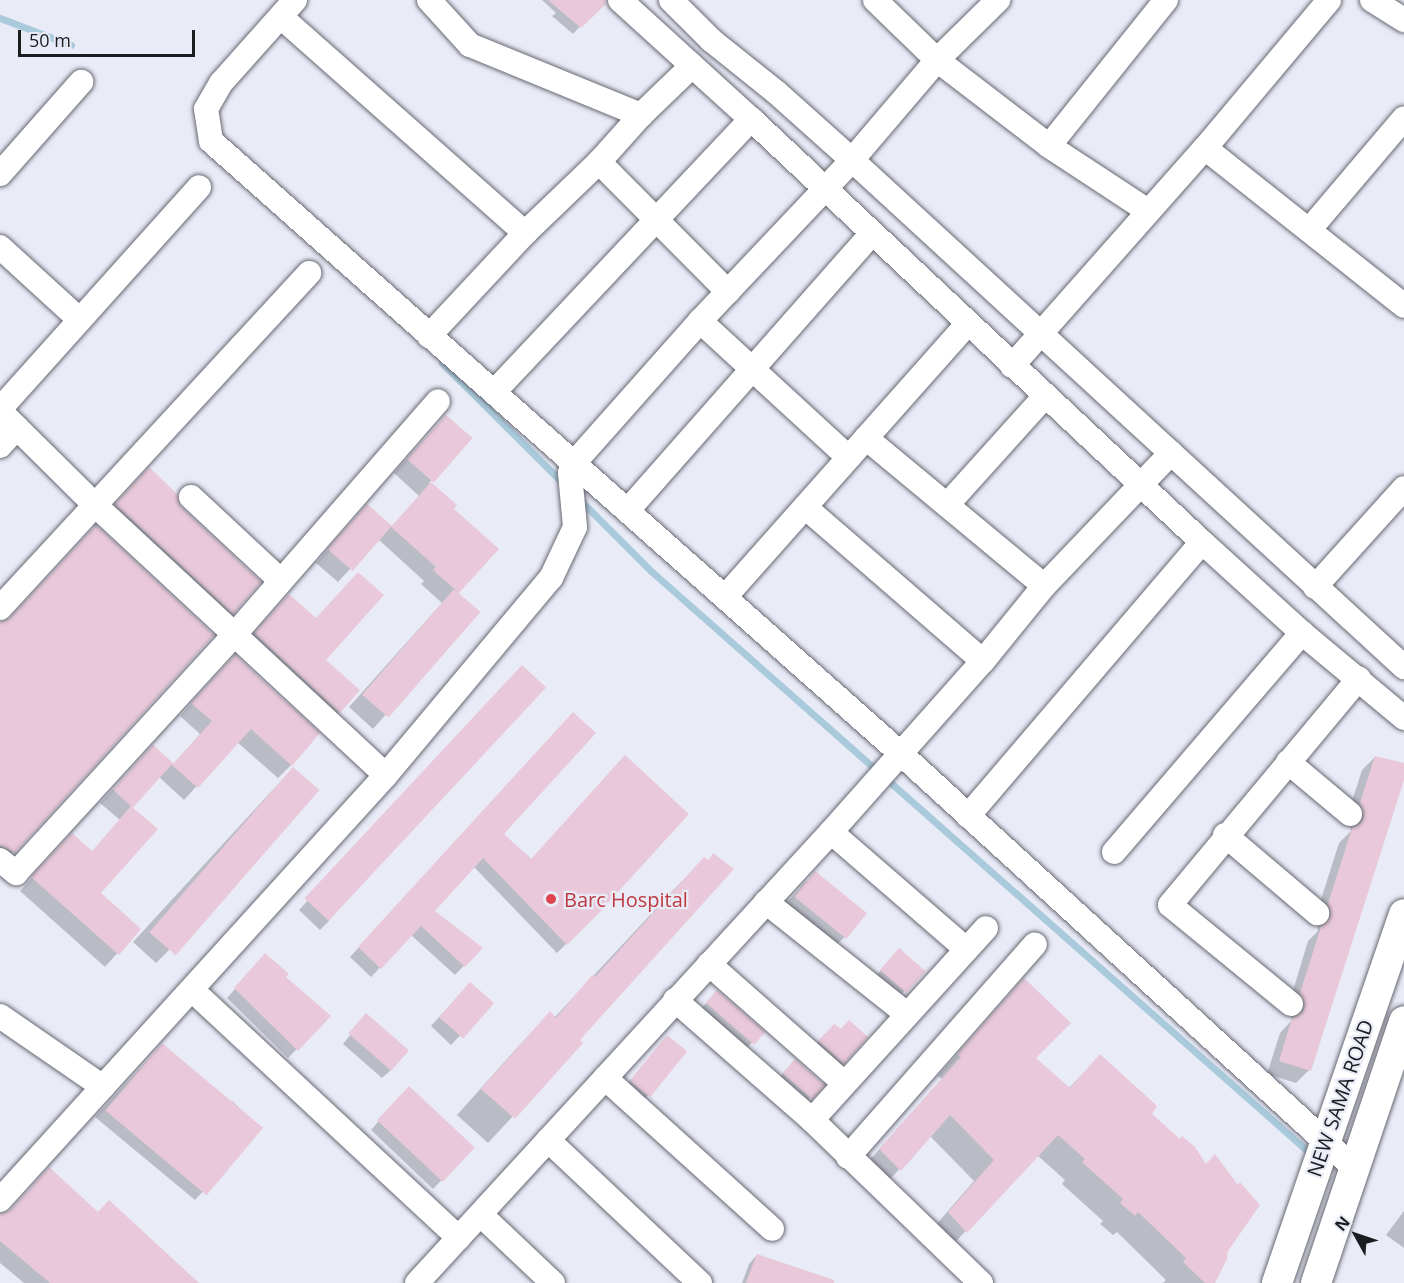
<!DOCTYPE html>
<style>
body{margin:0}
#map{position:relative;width:1404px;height:1283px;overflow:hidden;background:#e9ebf7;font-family:"Open Sans",sans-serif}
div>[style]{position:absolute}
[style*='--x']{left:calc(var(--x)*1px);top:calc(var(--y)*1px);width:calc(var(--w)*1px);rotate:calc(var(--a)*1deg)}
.shadow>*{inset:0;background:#0003;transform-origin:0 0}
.stream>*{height:7px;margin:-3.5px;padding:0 3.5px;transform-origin:3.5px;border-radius:3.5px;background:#a9cadb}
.building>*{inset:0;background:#e9c9d9;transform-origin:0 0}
.roads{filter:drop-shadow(0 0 2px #686973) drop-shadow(0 0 2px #686973)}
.minor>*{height:24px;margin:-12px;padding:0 12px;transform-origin:12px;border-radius:12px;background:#fff}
.major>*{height:30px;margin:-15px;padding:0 15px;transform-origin:15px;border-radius:15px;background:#fff}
.dots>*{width:16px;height:16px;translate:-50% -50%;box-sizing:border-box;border:3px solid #e9ebf7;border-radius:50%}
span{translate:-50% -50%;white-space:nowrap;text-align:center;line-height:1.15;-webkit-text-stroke:4.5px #e9ebf7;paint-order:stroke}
.health-label{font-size:20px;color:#be3a42}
.left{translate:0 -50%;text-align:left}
.street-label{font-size:20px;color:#1c1d21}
.north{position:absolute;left:1326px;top:1205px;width:60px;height:60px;-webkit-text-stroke:4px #e9ebf7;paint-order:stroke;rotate:310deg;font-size:16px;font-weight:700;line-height:24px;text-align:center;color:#1c1d21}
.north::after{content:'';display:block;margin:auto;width:21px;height:27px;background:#1c1d21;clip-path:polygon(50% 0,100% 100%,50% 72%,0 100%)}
.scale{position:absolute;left:18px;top:30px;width:177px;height:27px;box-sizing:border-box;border:3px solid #1c1d21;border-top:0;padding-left:8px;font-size:18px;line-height:21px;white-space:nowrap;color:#1c1d21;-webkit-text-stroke:4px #e9ebf7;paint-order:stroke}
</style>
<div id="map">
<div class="shadow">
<i style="clip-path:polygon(542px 0,603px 0,604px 1px,573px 34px,552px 16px,556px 13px)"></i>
<i style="clip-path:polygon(433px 430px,470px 438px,429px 483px,455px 506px,452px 509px,497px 549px,457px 594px,477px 612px,373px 729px,349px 707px,442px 603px,421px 584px,424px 581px,378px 539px,338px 582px,316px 563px,367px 506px,391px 527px,419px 496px,394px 473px)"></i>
<i style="clip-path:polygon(141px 478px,180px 508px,232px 613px,224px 621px,108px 514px)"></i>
<i style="clip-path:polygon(96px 527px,212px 635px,5px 861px,0 859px,0 623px,5px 623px)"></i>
<i style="clip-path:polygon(276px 609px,324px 660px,339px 712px,326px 724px,242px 647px)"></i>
<i style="clip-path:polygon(222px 670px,291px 765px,278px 778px,237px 742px,184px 800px,159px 777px,131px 808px,98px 893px,139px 929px,105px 967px,20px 891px,59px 848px,91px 853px,120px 820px,100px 803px,153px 747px,173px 765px,200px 734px,180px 716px)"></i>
<i style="clip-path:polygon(514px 676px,328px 922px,320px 930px,299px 910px)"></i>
<i style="clip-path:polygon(564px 723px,502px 834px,596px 914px,557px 953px,474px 867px,433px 912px,481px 948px,455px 975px,411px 935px,371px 977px,350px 957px)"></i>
<i style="clip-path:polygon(1375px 757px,1404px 764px,1404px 775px,1309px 1070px,1296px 1083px,1267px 1074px,1280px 1033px,1292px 1020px,1288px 1007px,1308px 941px,1318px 931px,1315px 918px,1339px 843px,1351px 831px,1347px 817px,1362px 770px)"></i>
<i style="clip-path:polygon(280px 782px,169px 950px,156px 963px,133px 942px)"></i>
<i style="clip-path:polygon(713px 855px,578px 1040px,581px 1043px,488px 1143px,457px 1115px,525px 1039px,550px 1014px,554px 1018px,679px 884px,704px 859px,708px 861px)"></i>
<i style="clip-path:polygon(806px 881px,846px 936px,837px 944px,786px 904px)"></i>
<i style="clip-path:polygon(891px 959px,923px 971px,896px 1000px,873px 979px)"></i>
<i style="clip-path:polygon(257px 964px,284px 977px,329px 1016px,288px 1058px,227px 998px)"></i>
<i style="clip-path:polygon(1024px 980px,1034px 1059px,1069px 1088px,1100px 1056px,1150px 1114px,1226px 1251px,1213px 1283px,1163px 1283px,1166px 1280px,1117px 1232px,1113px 1235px,1100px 1224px,1103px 1221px,1062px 1184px,1065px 1180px,1037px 1155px,946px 1252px,928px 1234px,974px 1181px,930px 1136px,880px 1190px,860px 1171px,942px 1079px,938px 1076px)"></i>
<i style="clip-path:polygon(461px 993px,491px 1003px,451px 1045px,431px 1026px)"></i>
<i style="clip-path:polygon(709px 1000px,762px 1032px,742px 1053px,698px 1012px)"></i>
<i style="clip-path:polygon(366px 1015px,391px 1070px,382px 1078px,343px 1044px)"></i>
<i style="clip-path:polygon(825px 1034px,843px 1063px,834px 1071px,811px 1050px)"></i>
<i style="left:667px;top:1037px;width:23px;height:70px;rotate:40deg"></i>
<i style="clip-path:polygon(154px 1053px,230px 1104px,232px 1101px,261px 1128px,195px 1200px,95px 1117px)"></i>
<i style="clip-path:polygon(795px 1061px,810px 1098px,802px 1107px,775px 1082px)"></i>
<i style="clip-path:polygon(400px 1096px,473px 1148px,433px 1189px,371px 1130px)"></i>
<i style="clip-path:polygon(37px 1181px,98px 1214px,197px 1283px,24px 1283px,0 1263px,0 1214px,10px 1211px)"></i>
<i style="clip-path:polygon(1404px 1211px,1404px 1248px,1386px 1235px)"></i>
<i style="clip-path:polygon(757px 1255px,830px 1283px,742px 1283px,749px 1264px)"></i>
</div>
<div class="stream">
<i style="--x:0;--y:18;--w:76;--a:20.8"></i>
<i style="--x:442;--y:363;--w:172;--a:44.8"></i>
<i style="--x:580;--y:500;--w:100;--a:45"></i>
<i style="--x:651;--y:571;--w:881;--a:41.46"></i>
</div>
<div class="building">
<i style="clip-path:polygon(548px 0,606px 0,606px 4px,581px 28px)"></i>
<i style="left:446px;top:415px;width:35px;height:59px;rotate:41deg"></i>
<i style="clip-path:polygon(149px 467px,177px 494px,181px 507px,261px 582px,233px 614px,115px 504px)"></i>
<i style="clip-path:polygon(431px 482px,457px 505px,454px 509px,499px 549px,459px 593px,433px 570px,436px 567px,391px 527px)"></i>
<i style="left:367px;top:504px;width:33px;height:60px;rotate:41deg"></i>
<i style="clip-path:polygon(96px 525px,214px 635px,15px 853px,0 846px,0 622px,10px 618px)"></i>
<i style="clip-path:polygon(358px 572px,384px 595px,326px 660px,360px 690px,340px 713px,254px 633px,289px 594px,316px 618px)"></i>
<i style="left:454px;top:589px;width:35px;height:140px;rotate:41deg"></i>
<i style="clip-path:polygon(235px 655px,320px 733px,292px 766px,251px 729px,198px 788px,172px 765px,212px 721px,191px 703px)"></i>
<i style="left:522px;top:665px;width:33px;height:319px;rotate:43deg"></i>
<i style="clip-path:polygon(573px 712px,596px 733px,504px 834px,531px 859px,625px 755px,689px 814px,597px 915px,567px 945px,483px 858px,435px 911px,483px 948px,465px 967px,421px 926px,381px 969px,358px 947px)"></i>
<i style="left:153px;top:745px;width:27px;height:60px;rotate:42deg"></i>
<i style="clip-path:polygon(1375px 756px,1404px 763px,1404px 780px,1311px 1071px,1279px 1061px,1292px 1018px,1302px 1013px,1305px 1007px,1300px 993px,1321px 927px,1331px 916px,1328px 904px,1352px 828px,1360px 824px,1364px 817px,1360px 803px)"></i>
<i style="left:293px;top:767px;width:35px;height:219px;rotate:41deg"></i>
<i style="clip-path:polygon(131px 806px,158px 829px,101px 893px,141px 929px,119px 955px,31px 877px,72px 833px,92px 851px)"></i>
<i style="clip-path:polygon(713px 853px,734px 869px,580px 1040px,583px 1043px,515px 1119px,481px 1089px,550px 1011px,556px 1018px,592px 975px,595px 977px,704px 857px,709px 860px)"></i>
<i style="left:815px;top:871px;width:67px;height:33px;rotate:39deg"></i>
<i style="left:899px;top:948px;width:35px;height:29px;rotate:41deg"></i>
<i style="clip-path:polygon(265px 953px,289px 974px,286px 977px,331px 1016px,298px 1051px,234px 988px)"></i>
<i style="clip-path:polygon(1024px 978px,1071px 1023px,1036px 1058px,1070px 1088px,1100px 1054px,1157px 1106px,1152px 1114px,1180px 1139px,1182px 1136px,1195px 1147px,1206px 1164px,1215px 1154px,1238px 1185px,1240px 1182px,1260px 1205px,1228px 1251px,1227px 1259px,1215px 1283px,1205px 1283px,1183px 1262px,1186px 1258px,1138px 1212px,1135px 1216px,1120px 1203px,1123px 1199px,1082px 1162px,1085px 1159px,1058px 1135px,967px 1233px,948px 1212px,994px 1160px,950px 1115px,901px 1171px,879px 1149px,961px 1057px,957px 1054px)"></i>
<i style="left:470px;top:982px;width:32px;height:47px;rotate:41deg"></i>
<i style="left:717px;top:990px;width:64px;height:17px;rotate:41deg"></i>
<i style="left:366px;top:1013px;width:57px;height:27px;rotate:41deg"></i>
<i style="clip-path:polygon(849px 1020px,868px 1037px,844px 1064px,818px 1041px,834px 1024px,841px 1029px)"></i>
<i style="left:667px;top:1035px;width:26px;height:59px;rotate:39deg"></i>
<i style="left:162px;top:1043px;width:132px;height:88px;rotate:40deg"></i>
<i style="left:795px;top:1059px;width:40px;height:19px;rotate:41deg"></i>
<i style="left:409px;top:1086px;width:90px;height:47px;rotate:43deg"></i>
<i style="clip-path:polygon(49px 1167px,98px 1212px,109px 1200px,199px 1283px,50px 1283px,0 1241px,0 1214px,11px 1210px)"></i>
<i style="clip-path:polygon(757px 1254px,834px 1280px,834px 1283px,746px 1283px)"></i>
</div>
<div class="roads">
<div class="minor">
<i style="--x:295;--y:0;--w:111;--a:131.7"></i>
<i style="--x:221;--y:83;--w:30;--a:120"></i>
<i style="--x:206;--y:109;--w:32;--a:81"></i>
<i style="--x:211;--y:141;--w:922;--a:41.61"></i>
<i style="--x:900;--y:753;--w:614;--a:42.42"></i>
<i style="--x:429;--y:0;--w:61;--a:47.7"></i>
<i style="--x:470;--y:45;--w:185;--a:22.3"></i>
<i style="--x:620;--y:0;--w:177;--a:42.3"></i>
<i style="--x:751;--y:119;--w:618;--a:43.17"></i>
<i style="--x:1202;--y:542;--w:135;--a:42.3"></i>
<i style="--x:1302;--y:633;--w:133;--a:39.8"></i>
<i style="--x:671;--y:0;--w:57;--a:45"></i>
<i style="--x:711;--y:40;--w:83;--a:38.7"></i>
<i style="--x:776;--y:92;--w:102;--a:41.8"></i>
<i style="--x:852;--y:160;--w:750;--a:42.57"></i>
<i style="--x:875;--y:0;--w:86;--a:44.1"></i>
<i style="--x:937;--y:60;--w:141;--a:37.5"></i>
<i style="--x:1049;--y:146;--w:187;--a:-51.3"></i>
<i style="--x:1372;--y:0;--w:38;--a:32"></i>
<i style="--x:281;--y:17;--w:326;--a:41.5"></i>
<i style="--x:1049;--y:146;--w:118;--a:33.3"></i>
<i style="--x:1205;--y:148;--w:254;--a:38.4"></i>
<i style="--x:599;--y:162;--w:183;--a:45.2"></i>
<i style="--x:0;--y:174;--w:123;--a:-48.6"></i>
<i style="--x:1310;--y:229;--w:145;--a:-49.7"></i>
<i style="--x:0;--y:247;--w:108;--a:42.4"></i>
<i style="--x:700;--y:321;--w:201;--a:42.6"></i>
<i style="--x:429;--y:336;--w:141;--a:-47"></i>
<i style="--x:525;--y:233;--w:103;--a:-43.8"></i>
<i style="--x:599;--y:162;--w:63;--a:-48.2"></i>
<i style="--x:641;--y:115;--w:71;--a:-43.9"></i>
<i style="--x:1012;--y:366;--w:291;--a:-48.5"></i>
<i style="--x:1205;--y:148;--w:193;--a:-50"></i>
<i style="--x:494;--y:392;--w:375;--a:-46.7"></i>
<i style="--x:0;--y:409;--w:298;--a:-48.1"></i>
<i style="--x:0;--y:411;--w:132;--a:44.7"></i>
<i style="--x:94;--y:504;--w:398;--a:42.9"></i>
<i style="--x:866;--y:438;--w:231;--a:39.7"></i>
<i style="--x:0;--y:446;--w:25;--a:-48"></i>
<i style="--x:191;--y:497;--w:123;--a:43"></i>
<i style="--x:947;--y:505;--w:147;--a:-48"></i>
<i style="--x:805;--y:507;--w:235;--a:40.9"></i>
<i style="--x:628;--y:510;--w:368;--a:-48.6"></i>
<i style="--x:1315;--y:587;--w:133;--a:-48"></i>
<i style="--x:725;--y:597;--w:365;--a:-48.4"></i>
<i style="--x:0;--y:608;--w:456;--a:-47.3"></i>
<i style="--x:1288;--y:762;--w:81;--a:40"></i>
<i style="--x:968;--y:816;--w:360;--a:-49.5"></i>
<i style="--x:831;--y:832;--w:179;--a:40.9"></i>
<i style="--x:1225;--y:835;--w:121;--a:40.3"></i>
<i style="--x:1114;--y:852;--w:289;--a:-49.4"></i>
<i style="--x:0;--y:860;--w:21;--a:39"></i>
<i style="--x:16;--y:873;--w:323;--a:-47.5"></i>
<i style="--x:234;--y:635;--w:310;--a:-48.9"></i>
<i style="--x:766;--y:902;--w:180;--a:38.5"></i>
<i style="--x:709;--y:964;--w:180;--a:41.4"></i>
<i style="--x:192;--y:990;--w:364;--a:42.9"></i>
<i style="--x:675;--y:1000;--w:182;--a:41.2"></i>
<i style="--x:812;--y:1120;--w:235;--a:44"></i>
<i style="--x:1291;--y:1004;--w:156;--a:-140.7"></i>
<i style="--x:1170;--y:905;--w:295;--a:-50.2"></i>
<i style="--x:0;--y:1016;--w:125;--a:34.6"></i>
<i style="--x:605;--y:1078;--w:225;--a:42.1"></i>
<i style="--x:812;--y:1120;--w:259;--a:-47.8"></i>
<i style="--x:548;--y:1140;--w:209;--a:43.3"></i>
<i style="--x:848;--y:1157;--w:283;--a:-48.7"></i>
<i style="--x:0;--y:1200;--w:574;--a:-47.75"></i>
<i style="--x:386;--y:775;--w:257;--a:-50.1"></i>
<i style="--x:551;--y:578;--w:56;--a:-64.8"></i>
<i style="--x:575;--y:527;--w:54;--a:-95.3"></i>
<i style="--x:570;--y:473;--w:11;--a:-68"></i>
<i style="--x:574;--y:463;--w:190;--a:-48.4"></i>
<i style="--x:700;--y:321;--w:221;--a:-46.6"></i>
<i style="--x:852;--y:160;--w:131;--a:-49.6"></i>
<i style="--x:937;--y:60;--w:86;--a:-44.5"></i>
<i style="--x:481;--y:1215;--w:99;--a:43.4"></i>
<i style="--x:417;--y:1283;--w:612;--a:-47.45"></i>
<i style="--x:831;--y:832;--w:229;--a:-48.4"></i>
<i style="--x:983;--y:661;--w:97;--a:-50.9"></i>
<i style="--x:1044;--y:586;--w:184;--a:-46.3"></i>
</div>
<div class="major">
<i style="--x:1277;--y:1283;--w:390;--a:-71"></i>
<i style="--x:1316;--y:1283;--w:276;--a:-71.4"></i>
</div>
</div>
<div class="dots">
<i style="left:551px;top:899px;background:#e0444e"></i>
</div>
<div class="health-label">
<span class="left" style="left:564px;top:899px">Barc Hospital</span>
</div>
<div class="street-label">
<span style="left:1340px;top:1098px;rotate:-71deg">NEW SAMA ROAD</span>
</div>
<div class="north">N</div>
<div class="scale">50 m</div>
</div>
